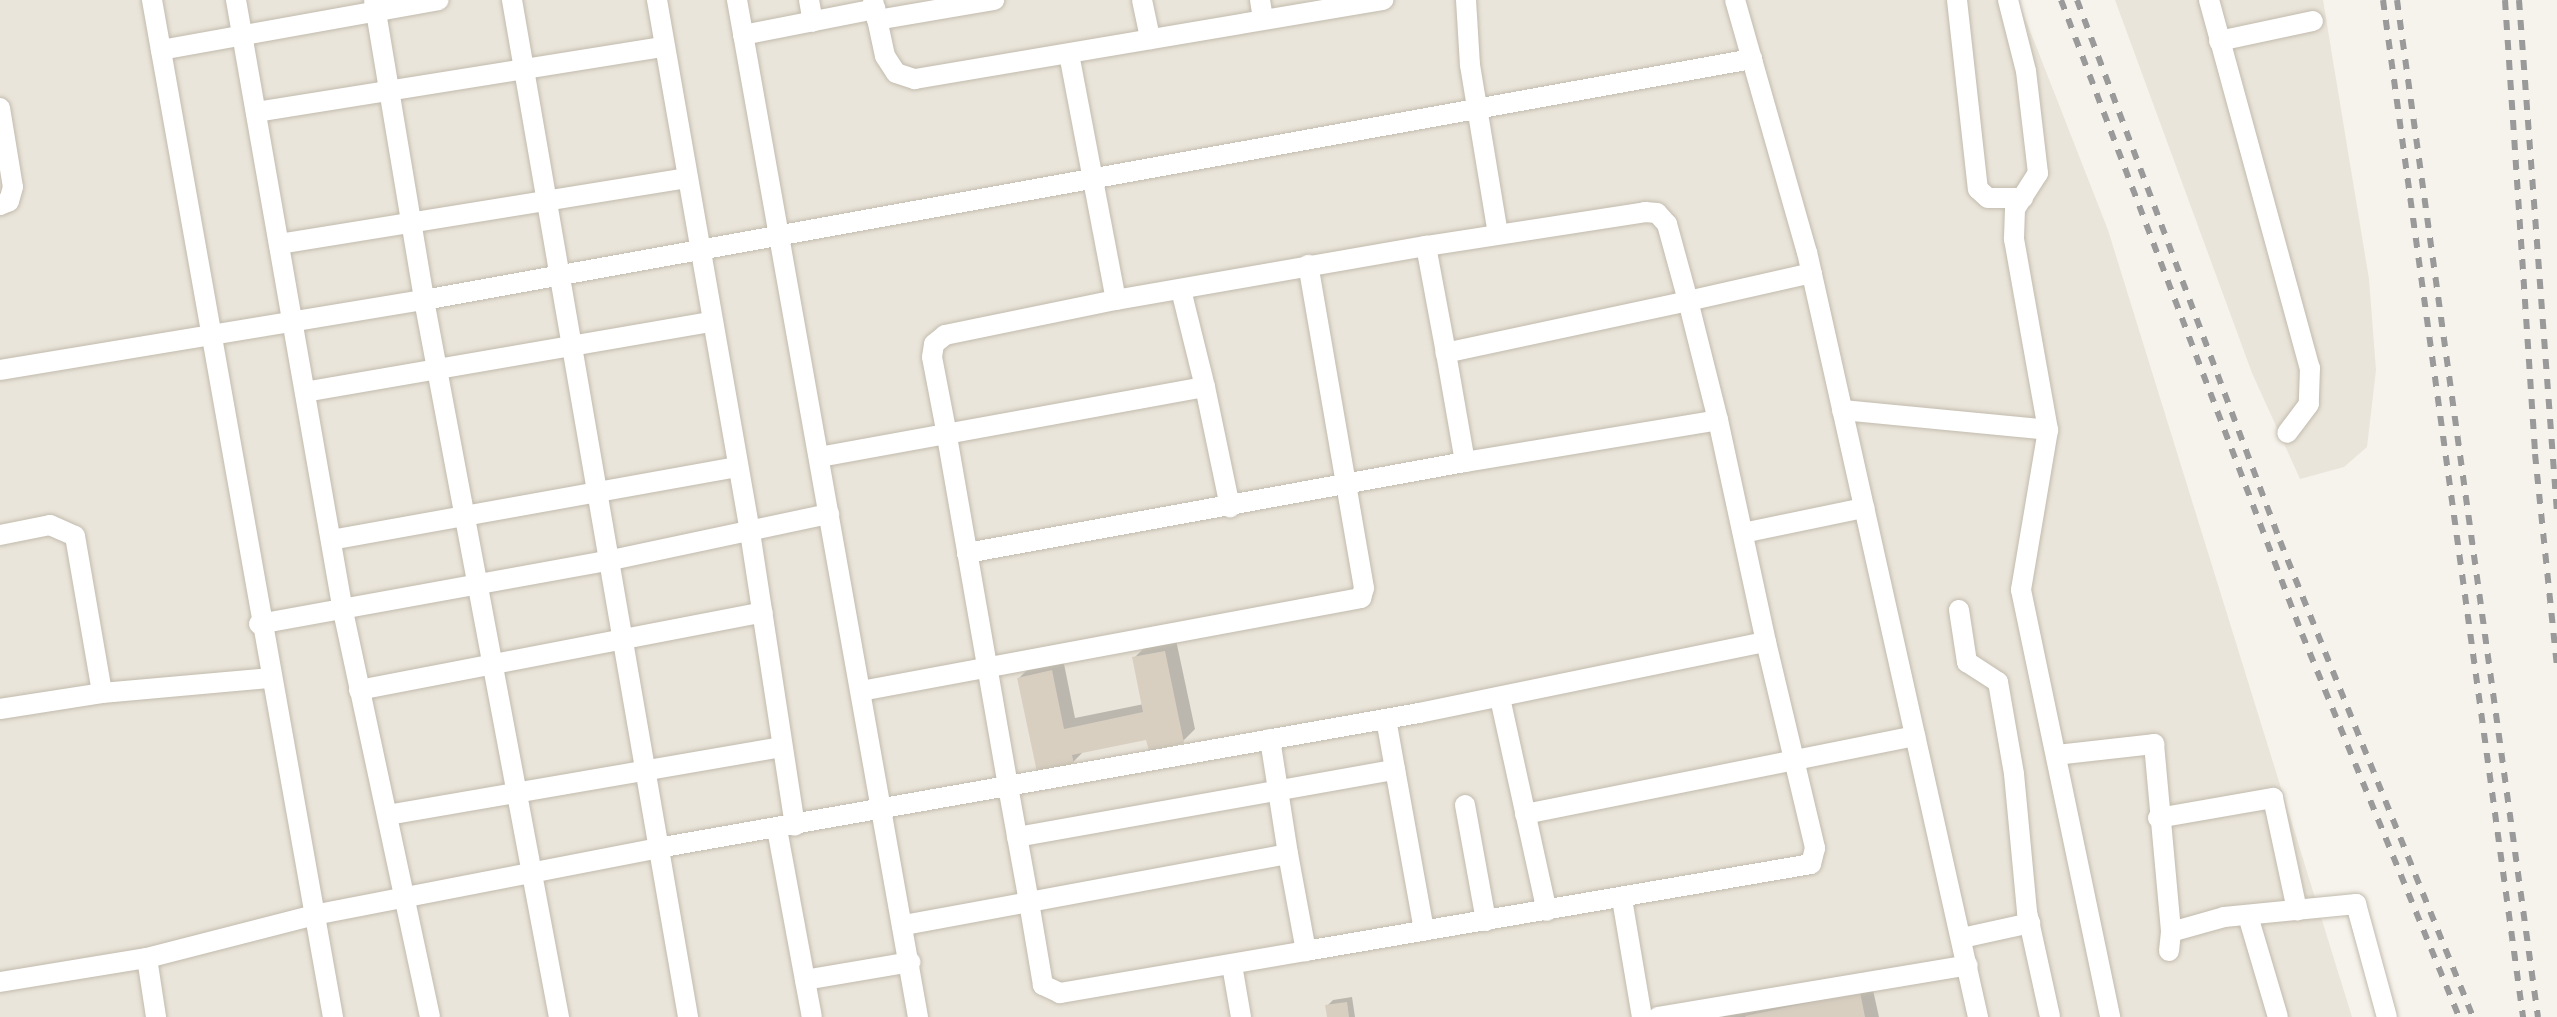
<!DOCTYPE html>
<style>
body{margin:0}
#map{position:relative;width:2557px;height:1017px;overflow:hidden;background:#f6f3ec;font-family:Barlow,sans-serif}
div>[style]{position:absolute}
[style*='--x']{left:calc(var(--x)*1px);top:calc(var(--y)*1px);width:calc(var(--w)*1px);rotate:calc(var(--a)*1deg)}
.residential>*{inset:0;background:#eae5da}
.shadow>*{inset:0;background:#0003}
.building>*{inset:0;background:#d8cfc1}
.roads{filter:drop-shadow(0 0 2px #c2bbae) drop-shadow(0 0 2px #c2bbae)}
.minor>*{height:20px;margin:-10px;padding:0 10px;transform-origin:10px;border-radius:10px;background:#fff}
.rail>*{height:6px;margin-top:-3px;transform-origin:0;background:repeating-linear-gradient(90deg,#9a9a9a 0 10px,transparent 0 20px)}
span{translate:-50% -50%;white-space:nowrap;text-align:center;line-height:1.15;-webkit-text-stroke:7px #fff;paint-order:stroke}
</style>
<div id="map">
<div class="residential">
<i style="clip-path:polygon(0 0,2018px 0,2108px 230px,2352px 1017px,0 1017px)"></i>
<i style="clip-path:polygon(2115px 0,2323px 0,2369px 279px,2376px 370px,2367px 447px,2344px 467px,2300px 479px,2252px 373px)"></i>
</div>
<div class="shadow">
<i style="clip-path:polygon(1176px 640px,1195px 729px,1183px 741px,1148px 737px,1085px 750px,1073px 762px,1019px 678px,1031px 666px,1063px 659px,1075px 718px,1144px 704px,1134px 658px,1146px 646px)"></i>
<i style="clip-path:polygon(1871px 981px,1879px 1017px,1722px 1017px,1729px 1011px)"></i>
<i style="clip-path:polygon(1352px 997px,1355px 1017px,1329px 1017px,1328px 1005px,1333px 1000px)"></i>
</div>
<div class="building">
<i style="clip-path:polygon(1165px 651px,1184px 743px,1149px 751px,1146px 740px,1072px 755px,1074px 764px,1037px 772px,1017px 678px,1052px 670px,1064px 729px,1143px 712px,1132px 657px)"></i>
<i style="clip-path:polygon(1860px 992px,1865px 1017px,1746px 1017px,1745px 1016px)"></i>
<i style="clip-path:polygon(1347px 1002px,1349px 1017px,1327px 1017px,1325px 1005px)"></i>
</div>
<div class="roads">
<div class="minor">
<i style="--x:152;--y:0;--w:1033;--a:79.91"></i>
<i style="--x:236;--y:0;--w:620;--a:80.07"></i>
<i style="--x:343;--y:611;--w:415;--a:77.9"></i>
<i style="--x:374;--y:0;--w:304;--a:80.5"></i>
<i style="--x:424;--y:300;--w:730;--a:79.34"></i>
<i style="--x:512;--y:0;--w:1032;--a:80.18"></i>
<i style="--x:657;--y:0;--w:540;--a:80.08"></i>
<i style="--x:750;--y:532;--w:297;--a:81.3"></i>
<i style="--x:737;--y:0;--w:1033;--a:79.91"></i>
<i style="--x:809;--y:0;--w:22;--a:80"></i>
<i style="--x:873;--y:0;--w:57;--a:77.9"></i>
<i style="--x:885;--y:56;--w:20;--a:57"></i>
<i style="--x:896;--y:73;--w:20;--a:18"></i>
<i style="--x:915;--y:79;--w:475;--a:-9.6"></i>
<i style="--x:1142;--y:0;--w:40;--a:78"></i>
<i style="--x:1260;--y:0;--w:20;--a:81"></i>
<i style="--x:1466;--y:0;--w:65;--a:86.5"></i>
<i style="--x:1470;--y:65;--w:171;--a:80.6"></i>
<i style="--x:1735;--y:0;--w:262;--a:74.1"></i>
<i style="--x:1807;--y:252;--w:784;--a:77.4"></i>
<i style="--x:1957;--y:0;--w:190;--a:83.7"></i>
<i style="--x:1978;--y:189;--w:13;--a:42"></i>
<i style="--x:1988;--y:198;--w:35;--a:0"></i>
<i style="--x:2008;--y:0;--w:73;--a:75.8"></i>
<i style="--x:2026;--y:71;--w:103;--a:83.3"></i>
<i style="--x:2038;--y:173;--w:43;--a:122.6"></i>
<i style="--x:2015;--y:209;--w:30;--a:92"></i>
<i style="--x:2014;--y:239;--w:194;--a:79.9"></i>
<i style="--x:2209;--y:0;--w:382;--a:74.7"></i>
<i style="--x:2310;--y:368;--w:36;--a:92"></i>
<i style="--x:2309;--y:404;--w:36;--a:127"></i>
<i style="--x:877;--y:20;--w:119;--a:-9.7"></i>
<i style="--x:743;--y:35;--w:135;--a:-11.1"></i>
<i style="--x:2219;--y:41;--w:96;--a:-12"></i>
<i style="--x:161;--y:50;--w:282;--a:-10.2"></i>
<i style="--x:1069;--y:54;--w:250;--a:79.2"></i>
<i style="--x:0;--y:108;--w:80;--a:80.7"></i>
<i style="--x:13;--y:187;--w:15;--a:106"></i>
<i style="--x:9;--y:201;--w:10;--a:156"></i>
<i style="--x:256;--y:112;--w:413;--a:-9.1"></i>
<i style="--x:1645;--y:212;--w:12;--a:5"></i>
<i style="--x:1657;--y:213;--w:15;--a:48"></i>
<i style="--x:1667;--y:224;--w:80;--a:74.7"></i>
<i style="--x:1688;--y:301;--w:248;--a:167.9"></i>
<i style="--x:1446;--y:353;--w:109;--a:-100.6"></i>
<i style="--x:1426;--y:246;--w:222;--a:-8.8"></i>
<i style="--x:279;--y:244;--w:412;--a:-9.2"></i>
<i style="--x:0;--y:370;--w:430;--a:-9.4"></i>
<i style="--x:424;--y:300;--w:1350;--a:-10.29"></i>
<i style="--x:1205;--y:387;--w:123;--a:78.2"></i>
<i style="--x:305;--y:392;--w:412;--a:-9.8"></i>
<i style="--x:1842;--y:410;--w:207;--a:5.5"></i>
<i style="--x:2048;--y:430;--w:162;--a:99.6"></i>
<i style="--x:2021;--y:590;--w:436;--a:78.2"></i>
<i style="--x:1718;--y:420;--w:123;--a:-104.1"></i>
<i style="--x:1688;--y:301;--w:127;--a:-12.7"></i>
<i style="--x:819;--y:457;--w:392;--a:-10.3"></i>
<i style="--x:1205;--y:387;--w:100;--a:-103.9"></i>
<i style="--x:1465;--y:462;--w:256;--a:-9.4"></i>
<i style="--x:1718;--y:420;--w:227;--a:77.8"></i>
<i style="--x:1743;--y:533;--w:124;--a:-11.7"></i>
<i style="--x:0;--y:535;--w:51;--a:-11.3"></i>
<i style="--x:50;--y:525;--w:27;--a:24"></i>
<i style="--x:75;--y:536;--w:159;--a:80.2"></i>
<i style="--x:331;--y:540;--w:413;--a:-10.2"></i>
<i style="--x:967;--y:553;--w:506;--a:-10.36"></i>
<i style="--x:1465;--y:462;--w:111;--a:-99.9"></i>
<i style="--x:1959;--y:610;--w:53;--a:81.3"></i>
<i style="--x:1967;--y:662;--w:37;--a:33"></i>
<i style="--x:1998;--y:682;--w:93;--a:80.1"></i>
<i style="--x:2014;--y:774;--w:139;--a:84.6"></i>
<i style="--x:2027;--y:912;--w:107;--a:77.6"></i>
<i style="--x:259;--y:624;--w:359;--a:-10.3"></i>
<i style="--x:612;--y:560;--w:222;--a:-12"></i>
<i style="--x:359;--y:690;--w:411;--a:-10.9"></i>
<i style="--x:861;--y:691;--w:509;--a:-10.54"></i>
<i style="--x:1361;--y:598;--w:10;--a:-73"></i>
<i style="--x:1364;--y:588;--w:328;--a:-99.8"></i>
<i style="--x:1500;--y:698;--w:218;--a:77.6"></i>
<i style="--x:0;--y:709;--w:103;--a:-8.9"></i>
<i style="--x:102;--y:693;--w:170;--a:-5.1"></i>
<i style="--x:1386;--y:719;--w:215;--a:79.8"></i>
<i style="--x:1270;--y:739;--w:116;--a:81.1"></i>
<i style="--x:2056;--y:755;--w:99;--a:-6.4"></i>
<i style="--x:2154;--y:744;--w:189;--a:84.8"></i>
<i style="--x:2171;--y:932;--w:19;--a:96"></i>
<i style="--x:1465;--y:805;--w:118;--a:79.7"></i>
<i style="--x:1525;--y:814;--w:398;--a:-11.3"></i>
<i style="--x:388;--y:815;--w:399;--a:-9.8"></i>
<i style="--x:2158;--y:818;--w:117;--a:-9.9"></i>
<i style="--x:2273;--y:798;--w:115;--a:77.9"></i>
<i style="--x:777;--y:829;--w:191;--a:79.5"></i>
<i style="--x:1017;--y:837;--w:384;--a:-10.1"></i>
<i style="--x:1622;--y:899;--w:120;--a:80.4"></i>
<i style="--x:2248;--y:916;--w:105;--a:73.5"></i>
<i style="--x:904;--y:925;--w:127;--a:-10.4"></i>
<i style="--x:1029;--y:902;--w:263;--a:-10.5"></i>
<i style="--x:1288;--y:854;--w:99;--a:79.5"></i>
<i style="--x:1306;--y:951;--w:250;--a:170.3"></i>
<i style="--x:1060;--y:993;--w:19;--a:-155"></i>
<i style="--x:1043;--y:985;--w:84;--a:-99.6"></i>
<i style="--x:1029;--y:902;--w:118;--a:-100.3"></i>
<i style="--x:1008;--y:786;--w:356;--a:-99.9"></i>
<i style="--x:947;--y:435;--w:79;--a:-100.9"></i>
<i style="--x:932;--y:357;--w:13;--a:-81"></i>
<i style="--x:934;--y:344;--w:14;--a:-39"></i>
<i style="--x:945;--y:335;--w:175;--a:-11.6"></i>
<i style="--x:1116;--y:300;--w:315;--a:-9.9"></i>
<i style="--x:2171;--y:932;--w:55;--a:-15.8"></i>
<i style="--x:2224;--y:917;--w:133;--a:-5.6"></i>
<i style="--x:2356;--y:904;--w:117;--a:74.7"></i>
<i style="--x:1962;--y:938;--w:70;--a:-12.4"></i>
<i style="--x:147;--y:958;--w:60;--a:81.3"></i>
<i style="--x:1232;--y:965;--w:53;--a:80.2"></i>
<i style="--x:805;--y:980;--w:107;--a:-9.7"></i>
<i style="--x:0;--y:982;--w:149;--a:-9.3"></i>
<i style="--x:147;--y:958;--w:172;--a:-14.4"></i>
<i style="--x:314;--y:915;--w:350;--a:-11"></i>
<i style="--x:658;--y:848;--w:773;--a:-10.06"></i>
<i style="--x:1419;--y:713;--w:354;--a:-11.6"></i>
<i style="--x:1766;--y:642;--w:212;--a:76.6"></i>
<i style="--x:1815;--y:848;--w:16;--a:104"></i>
<i style="--x:1811;--y:864;--w:512;--a:170.23"></i>
<i style="--x:1658;--y:1017;--w:314;--a:-9.5"></i>
</div>
</div>
<div class="rail">
<i style="--x:2061;--y:0;--w:678;--a:69.19"></i>
<i style="--x:2302;--y:634;--w:414;--a:67.7"></i>
<i style="--x:2077;--y:0;--w:578;--a:69.43"></i>
<i style="--x:2280;--y:541;--w:514;--a:67.93"></i>
<i style="--x:2383;--y:0;--w:1027;--a:82.16"></i>
<i style="--x:2397;--y:0;--w:1027;--a:82.11"></i>
<i style="--x:2505;--y:0;--w:455;--a:86.2"></i>
<i style="--x:2535;--y:454;--w:213;--a:84.1"></i>
<i style="--x:2519;--y:0;--w:514;--a:85.76"></i>
</div>
</div>
